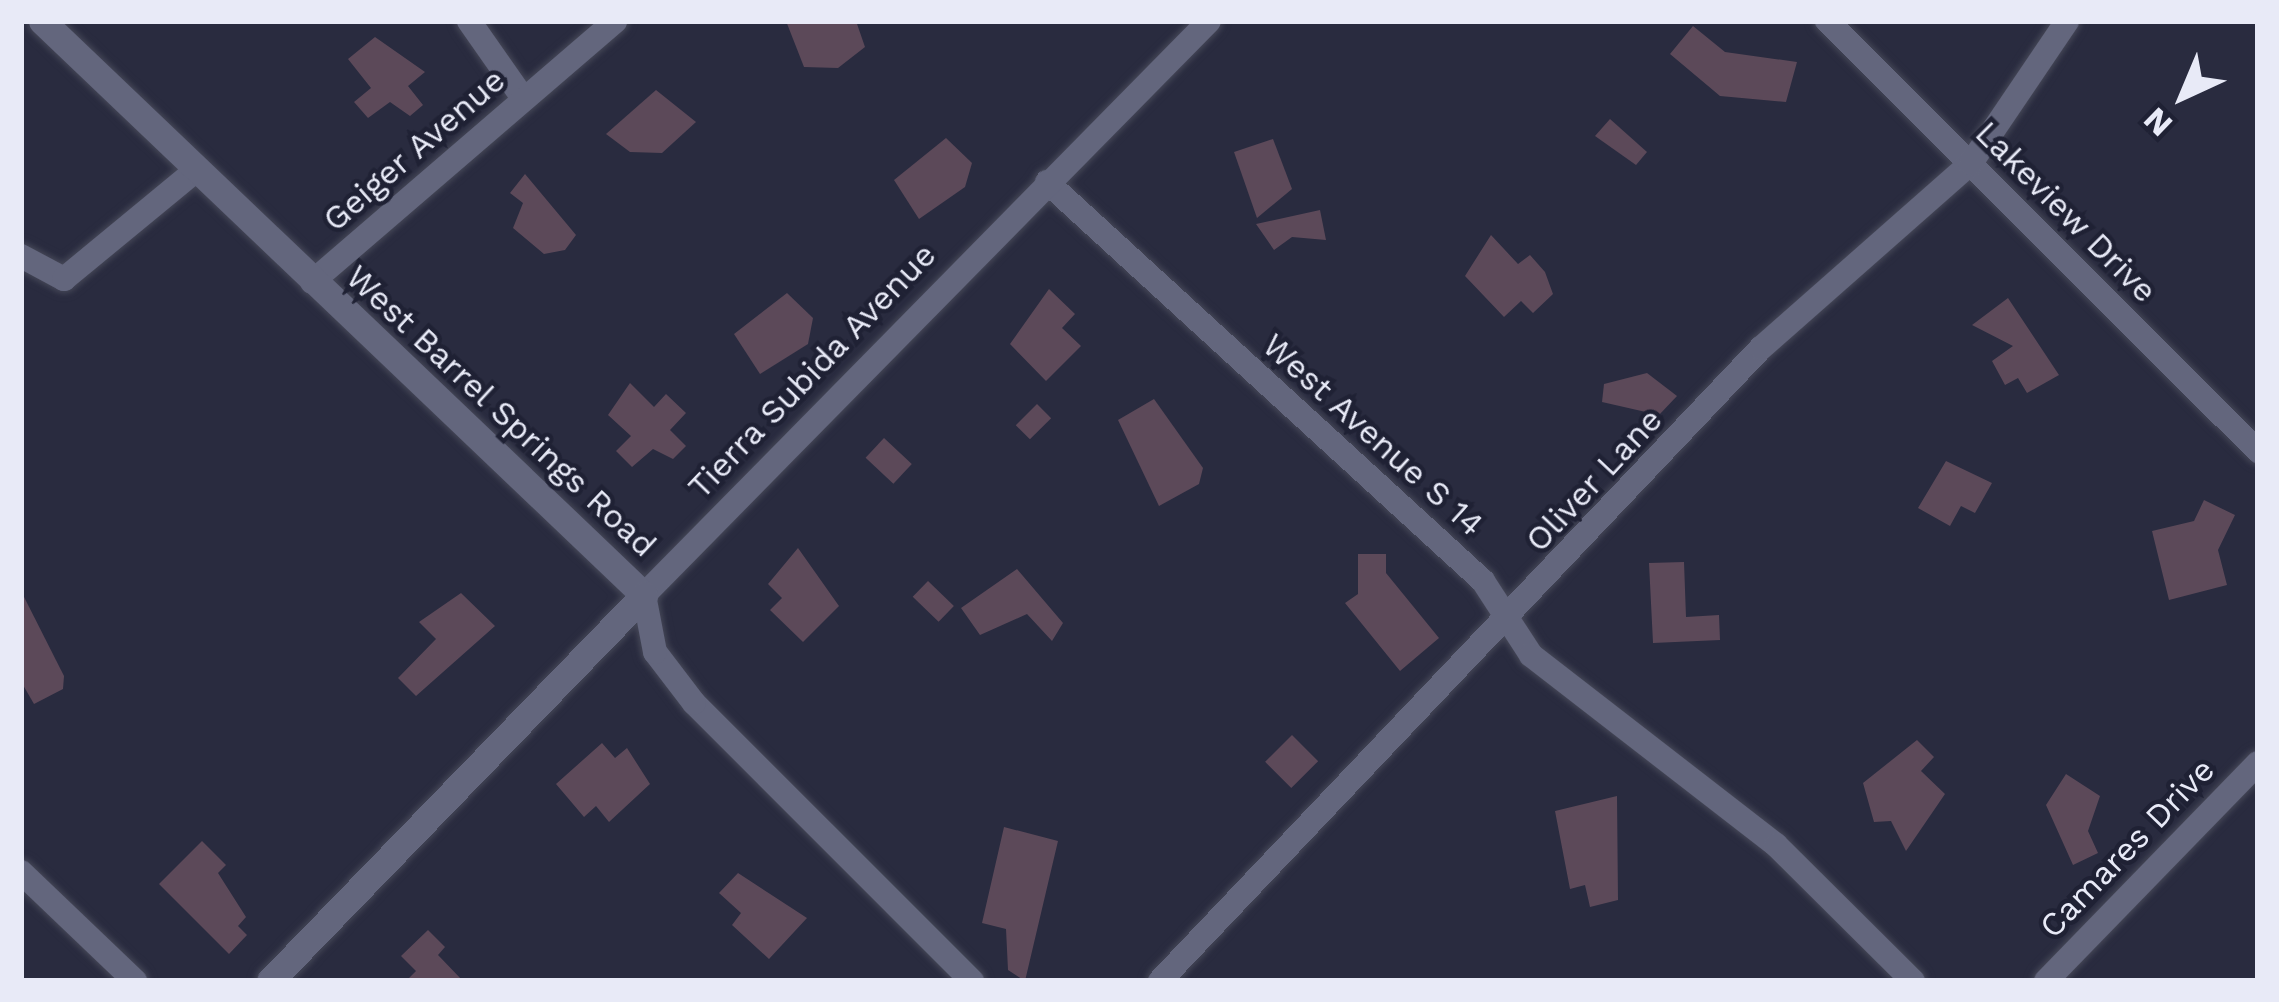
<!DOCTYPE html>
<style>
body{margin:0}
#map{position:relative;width:2279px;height:1002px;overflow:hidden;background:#292b3f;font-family:"Work Sans",sans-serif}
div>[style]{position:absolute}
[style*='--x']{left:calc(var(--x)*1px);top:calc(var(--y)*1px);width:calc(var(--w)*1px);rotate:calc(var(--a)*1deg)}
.building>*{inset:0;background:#5c4959;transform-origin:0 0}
.roads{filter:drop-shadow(0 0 3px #454757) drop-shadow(0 0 3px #454757)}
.minor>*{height:24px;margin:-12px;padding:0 12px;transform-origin:12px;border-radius:12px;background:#63667d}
.tertiary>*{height:27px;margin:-13.5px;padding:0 13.5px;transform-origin:13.5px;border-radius:13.5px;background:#63667d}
span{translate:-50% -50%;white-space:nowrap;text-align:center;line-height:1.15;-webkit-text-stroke:9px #1f2134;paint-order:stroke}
.street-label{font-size:33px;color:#e8eaf7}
.frame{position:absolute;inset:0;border:24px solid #e8eaf7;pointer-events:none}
.north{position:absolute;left:2123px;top:36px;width:120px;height:120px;-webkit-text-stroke:9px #1f2134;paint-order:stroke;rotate:224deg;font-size:33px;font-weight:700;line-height:48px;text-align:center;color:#e8eaf7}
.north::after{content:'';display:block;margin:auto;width:42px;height:54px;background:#e8eaf7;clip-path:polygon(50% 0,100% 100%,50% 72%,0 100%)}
</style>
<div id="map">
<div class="building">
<i style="clip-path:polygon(786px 21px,856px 21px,865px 47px,838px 68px,804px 67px)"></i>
<i style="clip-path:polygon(1693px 26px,1725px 52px,1797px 62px,1786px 102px,1720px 96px,1670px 54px)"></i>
<i style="clip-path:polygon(375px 37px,425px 72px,408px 86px,423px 105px,410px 116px,390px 102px,368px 118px,354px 102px,371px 88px,348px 59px)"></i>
<i style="clip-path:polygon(656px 90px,696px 122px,662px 153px,630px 152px,606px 134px)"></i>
<i style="clip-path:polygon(1610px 119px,1647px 152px,1636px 165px,1595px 136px)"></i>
<i style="clip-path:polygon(946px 138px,972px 163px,965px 187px,919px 219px,894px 180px)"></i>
<i style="clip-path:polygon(1273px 139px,1292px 189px,1257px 218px,1234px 152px)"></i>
<i style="clip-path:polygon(525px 174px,576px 235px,565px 250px,544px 254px,513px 228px,523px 203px,510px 193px)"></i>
<i style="clip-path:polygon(1320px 210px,1326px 240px,1292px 237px,1274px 250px,1256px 224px)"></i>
<i style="clip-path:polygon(1491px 235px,1518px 264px,1530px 255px,1545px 272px,1553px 294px,1533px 313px,1521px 301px,1504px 317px,1465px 276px)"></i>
<i style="clip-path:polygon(1049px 289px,1075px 314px,1062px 328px,1081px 346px,1046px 381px,1010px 344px)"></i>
<i style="clip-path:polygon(787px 293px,813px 318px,808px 344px,760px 374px,734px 334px)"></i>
<i style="clip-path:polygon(2008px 298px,2059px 375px,2027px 393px,2018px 378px,2005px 385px,1992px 361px,2013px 346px,1972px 325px)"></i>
<i style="clip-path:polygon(1647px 373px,1677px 396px,1659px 415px,1602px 402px,1604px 384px)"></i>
<i style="clip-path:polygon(630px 383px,654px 407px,666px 394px,686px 413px,670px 430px,686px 446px,673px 459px,653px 449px,632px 467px,616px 451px,631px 436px,608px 415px)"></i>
<i style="clip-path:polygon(1154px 399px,1203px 468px,1199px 484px,1159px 506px,1118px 420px)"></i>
<i style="left:1037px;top:404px;width:20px;height:30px;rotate:45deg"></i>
<i style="left:884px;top:438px;width:38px;height:27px;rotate:43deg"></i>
<i style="clip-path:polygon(1946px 461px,1992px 483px,1975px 513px,1961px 506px,1950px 526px,1918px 508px)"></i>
<i style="clip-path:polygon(2204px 500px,2235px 515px,2218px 550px,2227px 585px,2169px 600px,2152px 531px,2194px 521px)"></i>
<i style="clip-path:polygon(798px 548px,839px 606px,803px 642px,770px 610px,782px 598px,768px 584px)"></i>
<i style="clip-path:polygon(1358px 554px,1386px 554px,1386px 573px,1439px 638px,1400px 671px,1345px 603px,1358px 594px)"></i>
<i style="clip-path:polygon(1684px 562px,1686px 617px,1719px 615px,1720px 640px,1653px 643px,1649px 563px)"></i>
<i style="clip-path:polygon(1017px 569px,1063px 623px,1052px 641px,1027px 614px,980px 635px,961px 608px)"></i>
<i style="left:928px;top:581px;width:36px;height:22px;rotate:44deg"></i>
<i style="clip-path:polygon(21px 591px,64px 676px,63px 689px,34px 704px,23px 685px)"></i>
<i style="clip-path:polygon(461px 593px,495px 626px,416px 696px,398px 678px,436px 639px,419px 622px)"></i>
<i style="left:1292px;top:735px;width:37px;height:38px;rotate:45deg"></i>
<i style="clip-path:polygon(1917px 740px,1934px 757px,1921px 771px,1945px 794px,1906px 851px,1891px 821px,1874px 822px,1863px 783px)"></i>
<i style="clip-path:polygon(602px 743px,615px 758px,627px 748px,650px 784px,609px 822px,596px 806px,584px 817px,556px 784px)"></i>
<i style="clip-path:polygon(2066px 774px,2100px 796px,2088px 831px,2098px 853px,2073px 865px,2046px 805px)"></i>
<i style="clip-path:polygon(1617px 796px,1618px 900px,1590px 907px,1585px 885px,1570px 889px,1555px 811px)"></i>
<i style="clip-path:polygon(1004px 827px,1058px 841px,1025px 981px,1008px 970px,1006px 929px,982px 923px)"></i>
<i style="clip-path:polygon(202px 841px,226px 865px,218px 873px,246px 917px,238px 926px,247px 935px,229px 954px,159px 884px)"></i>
<i style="clip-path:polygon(738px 873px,807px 918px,769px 959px,732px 925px,741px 913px,719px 893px)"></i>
<i style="clip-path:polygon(428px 930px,445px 947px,438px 955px,463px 981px,406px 981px,416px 971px,401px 956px)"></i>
</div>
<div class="roads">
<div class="minor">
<i style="--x:469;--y:21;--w:94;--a:55"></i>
<i style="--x:1827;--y:21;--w:609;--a:44.93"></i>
<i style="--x:1047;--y:182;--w:591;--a:42.46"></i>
<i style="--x:1483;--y:581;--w:88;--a:57"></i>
<i style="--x:1531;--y:655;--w:310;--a:37.8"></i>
<i style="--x:1776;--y:845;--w:193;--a:44.8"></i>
<i style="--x:21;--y:256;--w:49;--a:28.1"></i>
<i style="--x:64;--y:279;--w:170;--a:-39.5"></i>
<i style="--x:312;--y:282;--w:400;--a:-40.7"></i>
<i style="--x:21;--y:872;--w:158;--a:43.7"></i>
<i style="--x:972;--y:981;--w:393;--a:-135"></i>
<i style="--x:694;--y:703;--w:64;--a:-127.4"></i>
<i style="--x:655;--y:652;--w:58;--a:-100.9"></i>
<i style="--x:644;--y:595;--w:805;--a:-45.45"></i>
<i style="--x:1160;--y:981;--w:873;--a:-46.49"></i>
<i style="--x:1761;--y:348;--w:280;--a:-41.4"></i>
<i style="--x:1971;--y:163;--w:171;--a:-55.9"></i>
<i style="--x:2046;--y:981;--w:304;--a:-45.8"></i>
</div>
<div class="tertiary">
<i style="--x:42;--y:21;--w:832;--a:43.64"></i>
<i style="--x:644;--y:595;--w:537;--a:134.1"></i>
</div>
</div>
<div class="street-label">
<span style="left:414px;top:150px;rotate:-41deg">Geiger Avenue</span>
<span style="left:2066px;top:212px;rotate:45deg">Lakeview Drive</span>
<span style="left:812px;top:371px;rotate:-46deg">Tierra Subida Avenue</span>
<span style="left:501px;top:411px;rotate:43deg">West Barrel Springs Road</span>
<span style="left:1373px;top:435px;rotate:42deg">West Avenue S 14</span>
<span style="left:1594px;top:480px;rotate:-47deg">Oliver Lane</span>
<span style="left:2127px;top:848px;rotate:-46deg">Camares Drive</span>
</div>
<div class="frame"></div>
<div class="north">N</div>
</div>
